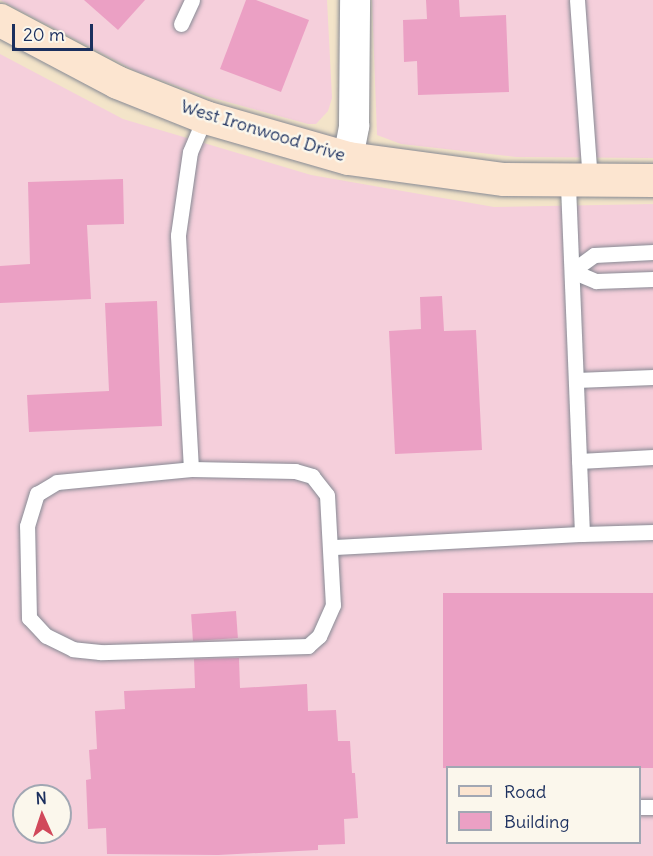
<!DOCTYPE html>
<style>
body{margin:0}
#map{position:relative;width:653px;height:856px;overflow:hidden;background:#f3e4c9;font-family:Delius,sans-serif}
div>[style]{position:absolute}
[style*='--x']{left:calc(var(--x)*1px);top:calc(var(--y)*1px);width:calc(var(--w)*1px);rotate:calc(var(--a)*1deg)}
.built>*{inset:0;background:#f5cfdb}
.building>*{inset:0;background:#eba0c4;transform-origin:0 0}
.roads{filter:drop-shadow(0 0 2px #878a94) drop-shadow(0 0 2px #878a94)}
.lane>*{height:15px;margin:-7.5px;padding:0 7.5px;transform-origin:7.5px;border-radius:7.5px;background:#fff}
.street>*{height:30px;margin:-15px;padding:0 15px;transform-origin:15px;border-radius:15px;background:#fff}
.secondary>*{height:33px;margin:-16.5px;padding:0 16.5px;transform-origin:16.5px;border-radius:16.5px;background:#fce5d0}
span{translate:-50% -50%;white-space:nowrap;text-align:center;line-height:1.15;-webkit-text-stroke:5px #fbf7ec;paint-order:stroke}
.street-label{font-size:18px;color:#1b2f5e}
.legend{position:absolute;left:446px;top:766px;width:195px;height:78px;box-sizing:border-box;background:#fbf7ec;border:2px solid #a1a7b3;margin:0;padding:8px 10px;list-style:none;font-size:18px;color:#1b2f5e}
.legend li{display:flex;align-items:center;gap:12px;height:30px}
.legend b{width:30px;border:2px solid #a1a7b3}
.north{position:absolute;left:12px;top:784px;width:60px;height:60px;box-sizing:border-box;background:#fbf7ec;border:2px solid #a1a7b3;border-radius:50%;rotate:357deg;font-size:16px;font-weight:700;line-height:24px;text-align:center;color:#1b2f5e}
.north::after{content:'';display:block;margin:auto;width:21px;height:27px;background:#d1495b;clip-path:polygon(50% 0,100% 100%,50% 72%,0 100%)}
.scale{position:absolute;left:12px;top:24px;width:81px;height:27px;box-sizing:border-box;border:3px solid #1b2f5e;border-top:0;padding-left:8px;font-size:18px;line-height:21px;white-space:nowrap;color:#1b2f5e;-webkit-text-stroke:4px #fbf7ec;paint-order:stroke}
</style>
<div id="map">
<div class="built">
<i style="clip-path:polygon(0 0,327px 0,332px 98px,328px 111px,316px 124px,308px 124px,206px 96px,138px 72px)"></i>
<i style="clip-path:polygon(372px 0,653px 0,653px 158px,516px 157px,401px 144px,377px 135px)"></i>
<i style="clip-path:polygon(evenodd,0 54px,123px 119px,311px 175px,494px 207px,653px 204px,653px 856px,0 856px,0 54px,448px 768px,640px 768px,640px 842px,448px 842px,448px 768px,0 54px,24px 796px,60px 796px,60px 832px,24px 832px,24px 796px)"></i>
</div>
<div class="building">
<i style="clip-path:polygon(84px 0,145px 0,118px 30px)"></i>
<i style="clip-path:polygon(246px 0,256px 0,309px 20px,281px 92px,220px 69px)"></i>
<i style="clip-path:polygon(426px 0,459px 0,460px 17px,506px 15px,509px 92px,418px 95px,417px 61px,404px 62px,403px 20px,427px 19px)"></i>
<i style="clip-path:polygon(123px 179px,124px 224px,87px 225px,91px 299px,0 303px,0 266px,30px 264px,28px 182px)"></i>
<i style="clip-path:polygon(442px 296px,444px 331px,476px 330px,482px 450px,395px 454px,389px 331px,421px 329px,420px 297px)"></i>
<i style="clip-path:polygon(157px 301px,162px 426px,29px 432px,27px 395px,109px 391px,105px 303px)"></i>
<i style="left:653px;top:593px;width:175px;height:210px;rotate:90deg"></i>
<i style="left:236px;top:611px;width:27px;height:45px;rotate:86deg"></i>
<i style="clip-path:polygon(239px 658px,240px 688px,307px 684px,308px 711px,336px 710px,338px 741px,350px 741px,352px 773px,355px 773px,358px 818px,344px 819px,345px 844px,318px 845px,318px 850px,218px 855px,107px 854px,106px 828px,88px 829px,86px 780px,91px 779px,89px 750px,97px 749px,95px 711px,125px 709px,124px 691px,195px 688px,194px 659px)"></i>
</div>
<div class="roads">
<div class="lane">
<i style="--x:577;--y:0;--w:180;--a:85.9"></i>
<i style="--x:181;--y:24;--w:26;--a:-65"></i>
<i style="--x:572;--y:271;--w:27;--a:-36"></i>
<i style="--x:594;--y:255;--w:59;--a:-2.9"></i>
<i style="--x:572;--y:271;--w:26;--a:23"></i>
<i style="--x:596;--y:281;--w:57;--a:-2"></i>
<i style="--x:576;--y:380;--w:77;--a:-2.2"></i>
<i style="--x:579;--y:461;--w:74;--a:-3.1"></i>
<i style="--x:191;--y:469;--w:104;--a:1.1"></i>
<i style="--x:295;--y:471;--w:18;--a:16"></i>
<i style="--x:312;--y:476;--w:24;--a:52"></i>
<i style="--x:327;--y:495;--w:110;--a:86.9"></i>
<i style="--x:333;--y:605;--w:34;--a:114"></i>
<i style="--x:319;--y:636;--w:15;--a:138"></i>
<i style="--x:308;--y:646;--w:208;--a:178.3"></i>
<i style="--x:100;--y:652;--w:27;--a:-174"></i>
<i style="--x:73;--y:649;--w:30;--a:-154"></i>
<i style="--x:46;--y:636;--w:25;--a:-133"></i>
<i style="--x:29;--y:618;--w:92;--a:-91.2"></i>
<i style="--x:27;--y:526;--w:34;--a:-73"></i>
<i style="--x:37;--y:494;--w:23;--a:-31"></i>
<i style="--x:57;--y:482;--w:135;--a:-5.5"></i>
<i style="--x:191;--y:469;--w:234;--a:-93.2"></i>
<i style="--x:178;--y:235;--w:84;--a:-81.8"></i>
<i style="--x:190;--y:152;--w:38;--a:-67"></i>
<i style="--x:582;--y:534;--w:71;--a:-1.6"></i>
<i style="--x:333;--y:547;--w:249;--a:-3"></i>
<i style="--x:582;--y:534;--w:354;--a:-92.3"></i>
<i style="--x:640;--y:807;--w:13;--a:0"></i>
</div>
<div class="street">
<i style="--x:348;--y:158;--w:33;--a:-79"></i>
<i style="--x:354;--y:126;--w:126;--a:-89.5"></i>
</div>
<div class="secondary">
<i style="--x:0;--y:20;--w:132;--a:27.9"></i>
<i style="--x:117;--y:82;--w:95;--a:21.7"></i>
<i style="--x:205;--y:117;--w:149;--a:16"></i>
<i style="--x:348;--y:158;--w:157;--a:7.7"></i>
<i style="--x:504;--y:179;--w:149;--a:0.4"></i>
</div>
</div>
<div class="street-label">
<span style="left:263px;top:131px;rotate:17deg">West Ironwood Drive</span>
</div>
<ul class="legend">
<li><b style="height:8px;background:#fce5d0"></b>Road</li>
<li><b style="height:16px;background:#eba0c4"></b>Building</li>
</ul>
<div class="north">N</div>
<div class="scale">20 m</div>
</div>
